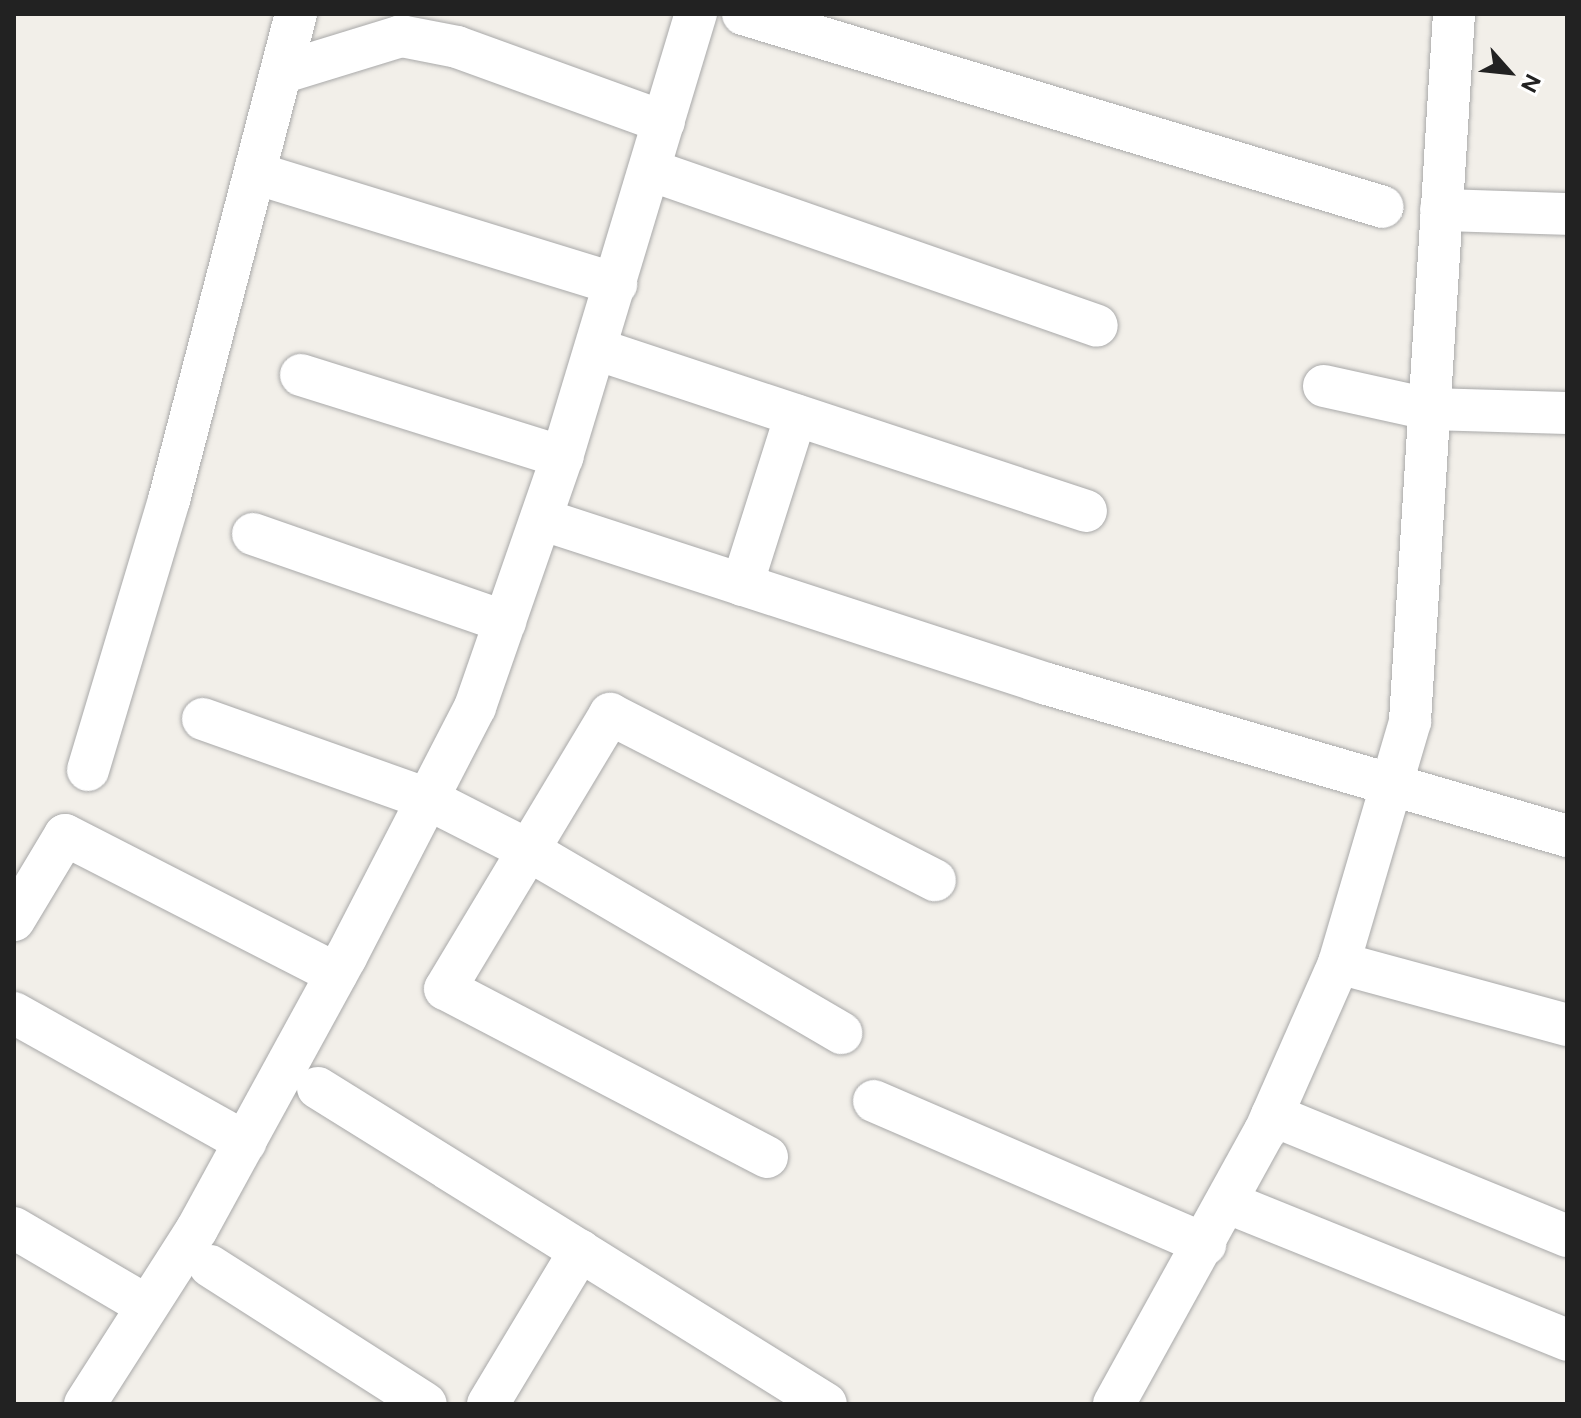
<!DOCTYPE html>
<style>
body{margin:0}
#map{position:relative;width:1581px;height:1418px;overflow:hidden;background:#f2efe9;font-family:Figtree,sans-serif}
div>[style]{position:absolute}
[style*='--x']{left:calc(var(--x)*1px);top:calc(var(--y)*1px);width:calc(var(--w)*1px);rotate:calc(var(--a)*1deg)}
.roads{filter:drop-shadow(0 0 2px #a9a9a9) drop-shadow(0 0 2px #a9a9a9)}
.minor>*{height:42px;margin:-21px;padding:0 21px;transform-origin:21px;border-radius:21px;background:#fff}
span{translate:-50% -50%;white-space:nowrap;text-align:center;line-height:1.15;-webkit-text-stroke:7px #fff;paint-order:stroke}
.frame{position:absolute;inset:0;border:16px solid #222;pointer-events:none}
.north{position:absolute;left:1469px;top:32px;width:80px;height:80px;-webkit-text-stroke:6px #fff;paint-order:stroke;rotate:117deg;font-size:22px;font-weight:700;line-height:32px;text-align:center;color:#222}
.north::after{content:'';display:block;margin:auto;width:28px;height:36px;background:#222;clip-path:polygon(50% 0,100% 100%,50% 72%,0 100%)}
</style>
<div id="map">
<div class="roads">
<div class="minor">
<i style="--x:743;--y:14;--w:668;--a:16.78"></i>
<i style="--x:281;--y:73;--w:126;--a:-17.1"></i>
<i style="--x:401;--y:36;--w:57;--a:11.1"></i>
<i style="--x:457;--y:47;--w:220;--a:19.9"></i>
<i style="--x:650;--y:170;--w:473;--a:19.2"></i>
<i style="--x:255;--y:173;--w:378;--a:17.1"></i>
<i style="--x:1441;--y:210;--w:126;--a:1.8"></i>
<i style="--x:596;--y:349;--w:516;--a:18.29"></i>
<i style="--x:301;--y:375;--w:274;--a:17.4"></i>
<i style="--x:1324;--y:386;--w:107;--a:12.4"></i>
<i style="--x:1429;--y:409;--w:138;--a:1.7"></i>
<i style="--x:541;--y:519;--w:532;--a:18.06"></i>
<i style="--x:1047;--y:684;--w:542;--a:16.29"></i>
<i style="--x:253;--y:534;--w:267;--a:19.2"></i>
<i style="--x:742;--y:585;--w:178;--a:-72.4"></i>
<i style="--x:203;--y:719;--w:239;--a:19.6"></i>
<i style="--x:428;--y:799;--w:112;--a:27"></i>
<i style="--x:528;--y:850;--w:363;--a:30.3"></i>
<i style="--x:88;--y:770;--w:282;--a:-73.3"></i>
<i style="--x:169;--y:500;--w:502;--a:-75.36"></i>
<i style="--x:14;--y:920;--w:99;--a:-59"></i>
<i style="--x:65;--y:835;--w:305;--a:27.1"></i>
<i style="--x:1339;--y:963;--w:236;--a:15.2"></i>
<i style="--x:14;--y:1013;--w:265;--a:29.2"></i>
<i style="--x:318;--y:1088;--w:598;--a:31.88"></i>
<i style="--x:874;--y:1101;--w:361;--a:23.4"></i>
<i style="--x:1272;--y:1115;--w:319;--a:22.3"></i>
<i style="--x:767;--y:1157;--w:363;--a:-152.4"></i>
<i style="--x:445;--y:989;--w:321;--a:-59"></i>
<i style="--x:610;--y:714;--w:365;--a:27.1"></i>
<i style="--x:1226;--y:1202;--w:368;--a:22"></i>
<i style="--x:14;--y:1228;--w:154;--a:30.4"></i>
<i style="--x:210;--y:1266;--w:256;--a:32.6"></i>
<i style="--x:85;--y:1404;--w:208;--a:-57.4"></i>
<i style="--x:197;--y:1229;--w:310;--a:-61.3"></i>
<i style="--x:346;--y:957;--w:281;--a:-62.7"></i>
<i style="--x:475;--y:707;--w:265;--a:-70.8"></i>
<i style="--x:562;--y:457;--w:463;--a:-73.2"></i>
<i style="--x:488;--y:1404;--w:179;--a:-59"></i>
<i style="--x:1114;--y:1404;--w:312;--a:-61.1"></i>
<i style="--x:1265;--y:1131;--w:184;--a:-66.2"></i>
<i style="--x:1339;--y:963;--w:252;--a:-73.6"></i>
<i style="--x:1410;--y:721;--w:708;--a:-86.44"></i>
</div>
</div>
<div class="frame"></div>
<div class="north">N</div>
</div>
